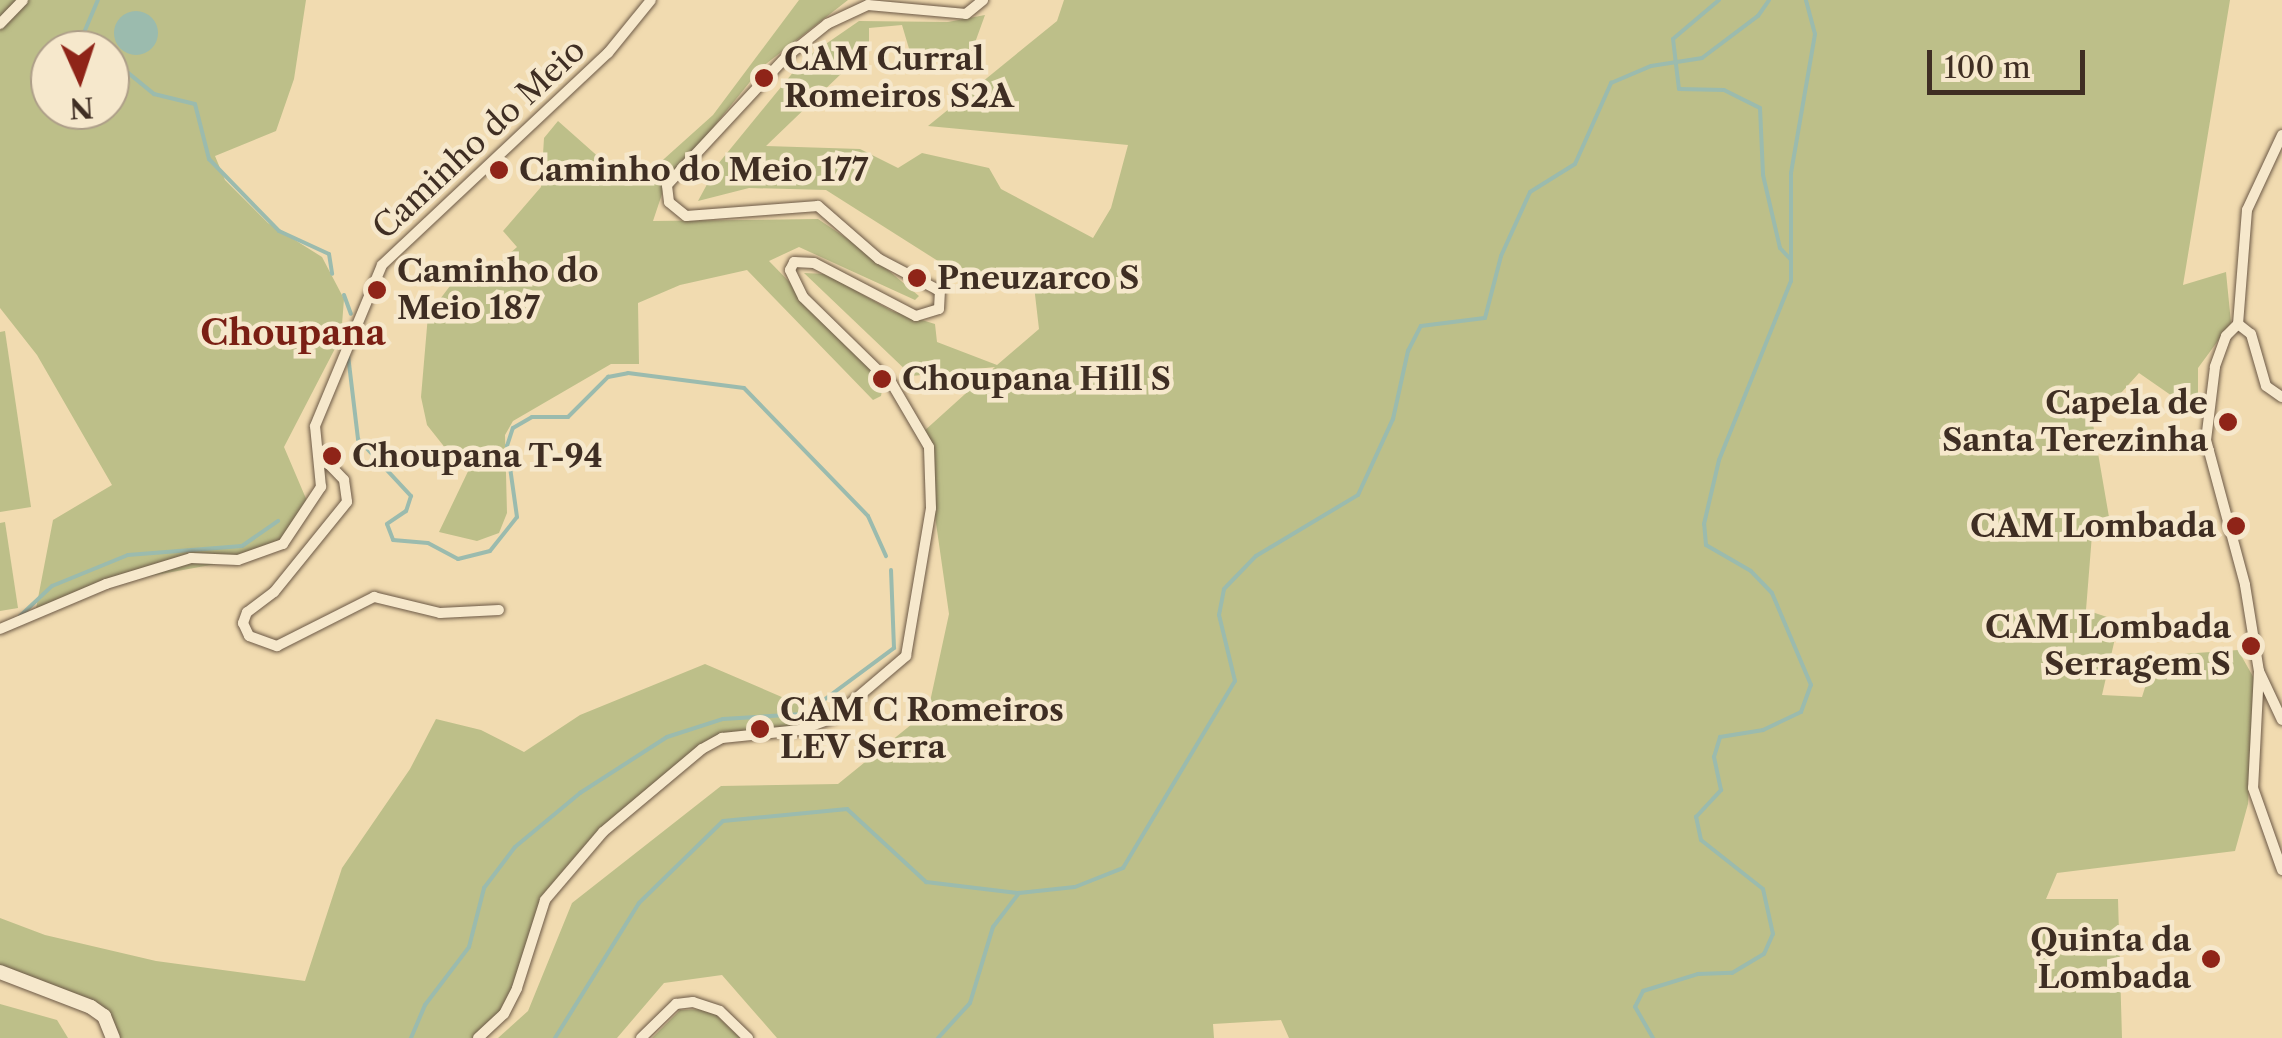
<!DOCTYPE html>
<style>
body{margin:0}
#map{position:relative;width:2282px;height:1038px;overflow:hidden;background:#f1dbb0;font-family:"Libre Caslon Text",serif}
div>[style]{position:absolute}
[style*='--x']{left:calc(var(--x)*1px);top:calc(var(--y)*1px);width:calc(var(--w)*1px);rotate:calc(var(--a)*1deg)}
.green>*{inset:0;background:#bdbf89}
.water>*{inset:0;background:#9bbbae}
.round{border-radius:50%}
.stream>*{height:4px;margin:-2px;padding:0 2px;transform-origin:2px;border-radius:2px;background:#9bbbae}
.roads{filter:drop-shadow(0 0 2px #6c5946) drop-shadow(0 0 2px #6c5946)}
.street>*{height:10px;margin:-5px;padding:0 5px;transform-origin:5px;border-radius:5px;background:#f6e8cc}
.secondary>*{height:14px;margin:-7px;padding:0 7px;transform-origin:7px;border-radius:7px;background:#f6e8cc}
.dots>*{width:28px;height:28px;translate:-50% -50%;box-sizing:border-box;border:5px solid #f6e8cc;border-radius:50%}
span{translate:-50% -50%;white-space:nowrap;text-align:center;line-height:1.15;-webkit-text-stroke:9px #f6e8cc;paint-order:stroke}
.poi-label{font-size:32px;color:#3f2e23;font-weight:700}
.left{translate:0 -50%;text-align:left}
.right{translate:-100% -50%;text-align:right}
.street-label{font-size:32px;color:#3f2e23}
.neighbourhood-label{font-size:35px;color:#7a1f14;font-weight:700}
.north{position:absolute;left:30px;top:30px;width:100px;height:100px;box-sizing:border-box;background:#f6e8cc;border:2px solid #ad9e88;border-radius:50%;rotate:177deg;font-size:28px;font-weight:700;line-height:40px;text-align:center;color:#3f2e23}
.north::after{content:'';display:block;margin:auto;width:35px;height:45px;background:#8f2418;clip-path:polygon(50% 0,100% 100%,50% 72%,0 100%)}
.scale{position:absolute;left:1927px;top:50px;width:158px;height:45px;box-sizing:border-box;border:5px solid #3f2e23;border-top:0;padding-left:12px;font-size:30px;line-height:35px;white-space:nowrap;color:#3f2e23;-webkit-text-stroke:8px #f6e8cc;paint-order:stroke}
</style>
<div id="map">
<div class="green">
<i style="clip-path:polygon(evenodd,0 0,306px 0,294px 79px,276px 131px,215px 156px,225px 180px,268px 223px,322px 257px,344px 299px,341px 337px,284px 447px,310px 508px,283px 544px,238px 560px,106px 584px,34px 619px,53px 520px,112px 485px,37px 355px,0 308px,0 0,50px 50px,110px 50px,110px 110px,50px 110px,50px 50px)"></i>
<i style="clip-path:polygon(799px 0,848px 0,762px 67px,664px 188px,653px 221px,818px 219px,864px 250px,919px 296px,915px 300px,799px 247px,769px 261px,884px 379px,881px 396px,873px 400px,747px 270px,680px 285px,638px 303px,639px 364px,611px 364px,513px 421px,505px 435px,507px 513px,499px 533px,477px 541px,439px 532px,472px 463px,450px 454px,427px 425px,421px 397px,428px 315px,456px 278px,488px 273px,517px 247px,503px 231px,541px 187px,544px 138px,558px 121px,611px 168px,645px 176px,713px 115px)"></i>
<i style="clip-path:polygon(1064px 0,2230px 0,2183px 285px,2226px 272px,2231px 323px,2198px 368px,2198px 414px,2139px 373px,2093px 424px,2109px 517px,2093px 522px,2086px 610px,2119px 621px,2102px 695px,2142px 697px,2155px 656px,2238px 650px,2255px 680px,2248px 804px,2235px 851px,2057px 873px,2046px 899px,2118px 899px,2122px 1038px,1289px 1038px,1281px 1020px,1213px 1024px,1214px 1038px,777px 1038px,722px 975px,664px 983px,617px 1038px,498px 1038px,528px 1011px,572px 903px,721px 786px,838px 784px,928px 711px,949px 614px,923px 432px,995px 367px,912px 376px,804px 273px,826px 274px,892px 311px,935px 324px,937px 342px,997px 365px,1039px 329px,1034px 286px,980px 282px,949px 268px,826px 190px,749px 188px,698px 201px,718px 164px,804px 59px,859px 21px,948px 22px,985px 15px,972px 51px,951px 62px,910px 52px,902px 25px,869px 28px,869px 47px,766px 146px,860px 149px,898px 168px,922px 153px,989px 168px,1001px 189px,1093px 238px,1111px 208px,1128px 145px,928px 126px,1057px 21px)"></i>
<i style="clip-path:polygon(5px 331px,31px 507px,0 512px,0 332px)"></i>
<i style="clip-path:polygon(5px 522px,18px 608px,0 611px,0 523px)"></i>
<i style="clip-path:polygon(705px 664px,812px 710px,811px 728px,722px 738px,603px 832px,545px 900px,504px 1014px,478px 1038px,113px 1038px,104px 1016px,0 975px,0 918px,45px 935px,156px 961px,305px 981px,342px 868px,410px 769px,436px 719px,481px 730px,524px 752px,580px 715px)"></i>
<i style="clip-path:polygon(0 1004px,57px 1020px,68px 1038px,0 1038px)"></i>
<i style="clip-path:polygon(710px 1009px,740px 1038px,652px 1038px,680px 1010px)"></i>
</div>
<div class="water">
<i class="round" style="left:114px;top:11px;width:44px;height:44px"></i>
</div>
<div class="stream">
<i style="--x:1719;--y:0;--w:60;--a:139.7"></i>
<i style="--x:1673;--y:39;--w:50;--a:83.2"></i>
<i style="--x:1679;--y:89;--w:45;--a:1.3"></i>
<i style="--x:1724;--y:90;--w:40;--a:26.6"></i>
<i style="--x:1760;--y:108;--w:67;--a:87.4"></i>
<i style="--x:1763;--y:175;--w:75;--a:76.9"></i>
<i style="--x:1780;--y:248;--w:16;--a:47"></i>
<i style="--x:83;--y:35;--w:38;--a:-67"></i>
<i style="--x:92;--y:46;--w:8;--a:30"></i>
<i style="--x:110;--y:58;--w:57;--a:39.3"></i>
<i style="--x:154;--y:94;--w:42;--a:13.7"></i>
<i style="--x:195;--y:104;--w:57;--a:75.7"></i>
<i style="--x:209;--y:159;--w:100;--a:45.8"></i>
<i style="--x:279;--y:231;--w:55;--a:24.7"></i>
<i style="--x:329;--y:254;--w:20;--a:81"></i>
<i style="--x:344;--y:295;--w:20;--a:70"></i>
<i style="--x:348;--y:355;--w:85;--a:83.2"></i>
<i style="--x:358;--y:439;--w:78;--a:47.1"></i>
<i style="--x:411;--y:496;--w:16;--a:108"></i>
<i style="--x:406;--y:511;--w:23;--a:146"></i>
<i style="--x:387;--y:524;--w:17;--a:69"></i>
<i style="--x:393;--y:540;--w:35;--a:5"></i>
<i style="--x:428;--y:543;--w:34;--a:28"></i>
<i style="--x:458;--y:559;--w:33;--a:-14"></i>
<i style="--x:490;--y:551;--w:43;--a:-51.5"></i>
<i style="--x:517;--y:517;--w:72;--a:-98"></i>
<i style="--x:507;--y:446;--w:19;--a:-72"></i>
<i style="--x:513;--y:428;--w:22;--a:-30"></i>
<i style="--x:532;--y:417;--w:36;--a:0"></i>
<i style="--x:568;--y:417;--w:57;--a:-45"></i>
<i style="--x:608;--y:377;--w:20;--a:-11"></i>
<i style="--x:628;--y:373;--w:117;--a:7.4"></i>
<i style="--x:744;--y:388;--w:178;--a:45.9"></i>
<i style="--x:868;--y:516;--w:44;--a:65.8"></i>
<i style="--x:20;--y:616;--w:44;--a:-43.2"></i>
<i style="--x:52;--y:586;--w:82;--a:-22.2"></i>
<i style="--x:128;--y:555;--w:114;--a:-4.5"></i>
<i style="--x:242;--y:546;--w:44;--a:-34.8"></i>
<i style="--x:813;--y:708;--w:101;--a:-36.5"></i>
<i style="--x:894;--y:648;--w:78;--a:-92.2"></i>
<i style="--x:411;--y:1038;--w:36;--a:-67"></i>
<i style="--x:425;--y:1005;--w:73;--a:-52.8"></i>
<i style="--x:469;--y:947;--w:61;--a:-75.7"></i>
<i style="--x:484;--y:888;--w:51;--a:-52.9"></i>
<i style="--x:515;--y:847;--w:85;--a:-39.7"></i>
<i style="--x:580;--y:793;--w:103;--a:-32.8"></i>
<i style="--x:667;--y:737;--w:59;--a:-17.8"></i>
<i style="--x:723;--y:719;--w:80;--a:-3.6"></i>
<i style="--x:555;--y:1038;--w:159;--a:-58.1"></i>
<i style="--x:639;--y:903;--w:117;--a:-44.3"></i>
<i style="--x:723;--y:821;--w:125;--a:-5.5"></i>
<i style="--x:847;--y:809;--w:108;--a:42.7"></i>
<i style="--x:926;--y:882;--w:92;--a:6.9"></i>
<i style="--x:938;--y:1038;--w:47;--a:-47.6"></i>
<i style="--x:970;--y:1003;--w:79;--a:-73.2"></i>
<i style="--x:993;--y:927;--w:43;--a:-52.6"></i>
<i style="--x:1019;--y:893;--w:56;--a:-6.1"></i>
<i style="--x:1075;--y:887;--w:52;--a:-21.6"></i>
<i style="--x:1123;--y:868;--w:218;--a:-59.1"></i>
<i style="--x:1235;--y:681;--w:68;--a:-103.6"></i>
<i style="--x:1219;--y:615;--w:26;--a:-79"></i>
<i style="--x:1224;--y:589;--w:46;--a:-45.9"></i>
<i style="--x:1256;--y:556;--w:119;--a:-30.9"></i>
<i style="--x:1358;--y:495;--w:84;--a:-65.3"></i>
<i style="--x:1393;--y:419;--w:70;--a:-77.6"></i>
<i style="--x:1408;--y:351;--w:28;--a:-63"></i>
<i style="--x:1421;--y:326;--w:64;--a:-7.1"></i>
<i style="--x:1485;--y:318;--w:64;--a:-75.5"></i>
<i style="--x:1501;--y:256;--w:70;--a:-65.6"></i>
<i style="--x:1530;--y:192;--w:53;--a:-31.9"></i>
<i style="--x:1575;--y:164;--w:89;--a:-66"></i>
<i style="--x:1611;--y:83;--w:43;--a:-23"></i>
<i style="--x:1651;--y:66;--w:52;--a:-8.9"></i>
<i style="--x:1702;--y:58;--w:70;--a:-36.9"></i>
<i style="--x:1758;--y:16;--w:19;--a:-55"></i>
<i style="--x:1653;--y:1038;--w:36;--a:-120"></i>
<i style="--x:1635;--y:1007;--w:18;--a:-63"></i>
<i style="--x:1643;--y:991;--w:58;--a:-17.2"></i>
<i style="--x:1698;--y:974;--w:34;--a:-2"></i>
<i style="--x:1732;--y:973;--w:37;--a:-31"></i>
<i style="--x:1764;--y:954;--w:22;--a:-66"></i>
<i style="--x:1773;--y:934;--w:46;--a:-102.5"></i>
<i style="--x:1763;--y:889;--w:79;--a:-141.7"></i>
<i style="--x:1701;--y:840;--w:24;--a:-102"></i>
<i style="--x:1696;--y:817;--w:37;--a:-47"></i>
<i style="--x:1721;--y:790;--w:34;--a:-102"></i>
<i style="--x:1714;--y:757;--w:21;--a:-73"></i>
<i style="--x:1720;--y:737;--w:44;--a:-9.2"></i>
<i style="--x:1763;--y:730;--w:42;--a:-25.3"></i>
<i style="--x:1801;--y:712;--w:29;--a:-70"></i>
<i style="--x:1811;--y:685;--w:100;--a:-113"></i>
<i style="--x:1772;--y:593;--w:30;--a:-134"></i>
<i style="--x:1751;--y:571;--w:52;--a:-150"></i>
<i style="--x:1706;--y:545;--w:21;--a:-95"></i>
<i style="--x:1704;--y:524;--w:66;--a:-76.8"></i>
<i style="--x:1719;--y:460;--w:193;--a:-68.1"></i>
<i style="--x:1791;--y:281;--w:108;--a:-90"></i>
<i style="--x:1791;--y:173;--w:141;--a:-80.2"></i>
<i style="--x:1815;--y:34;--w:35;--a:-105"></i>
</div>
<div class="roads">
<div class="street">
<i style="--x:0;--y:24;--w:33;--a:-46"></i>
<i style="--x:2282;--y:135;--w:83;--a:115"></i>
<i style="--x:2247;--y:210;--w:114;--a:94.5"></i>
<i style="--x:2238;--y:324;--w:17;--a:135"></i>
<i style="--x:2226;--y:336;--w:33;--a:110"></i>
<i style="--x:2215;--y:367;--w:74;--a:97"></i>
<i style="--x:2206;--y:440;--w:150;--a:74.9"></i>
<i style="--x:2245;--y:585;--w:87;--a:80.8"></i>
<i style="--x:2259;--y:671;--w:117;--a:92.9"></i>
<i style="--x:2253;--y:788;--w:87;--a:70.5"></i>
<i style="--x:2238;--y:324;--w:16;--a:38"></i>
<i style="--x:2251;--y:334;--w:54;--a:73.9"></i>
<i style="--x:2266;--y:386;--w:19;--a:35"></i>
<i style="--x:322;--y:457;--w:32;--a:46"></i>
<i style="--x:344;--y:480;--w:22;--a:82"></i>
<i style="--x:347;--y:502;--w:116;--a:129"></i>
<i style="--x:274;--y:592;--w:34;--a:143"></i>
<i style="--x:247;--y:612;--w:12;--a:110"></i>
<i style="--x:243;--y:623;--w:14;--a:65"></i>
<i style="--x:249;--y:636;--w:30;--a:20"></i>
<i style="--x:277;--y:646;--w:109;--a:-26.8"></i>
<i style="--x:374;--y:597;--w:68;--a:13.6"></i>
<i style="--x:440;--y:613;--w:59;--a:-2.9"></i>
<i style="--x:0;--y:629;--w:115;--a:-23"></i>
<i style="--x:106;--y:584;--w:89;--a:-17"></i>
<i style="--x:191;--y:558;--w:47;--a:2.4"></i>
<i style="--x:238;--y:560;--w:48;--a:-19.6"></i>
<i style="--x:283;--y:544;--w:69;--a:-56.3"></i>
<i style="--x:321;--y:487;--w:61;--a:-95.6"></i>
<i style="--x:315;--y:426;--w:174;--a:-67.4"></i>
<i style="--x:382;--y:265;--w:310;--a:-43.2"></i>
<i style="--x:608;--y:53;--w:68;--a:-50.9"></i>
<i style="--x:2259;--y:671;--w:54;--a:64.9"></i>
<i style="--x:478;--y:1038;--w:35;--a:-43"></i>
<i style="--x:504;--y:1014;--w:29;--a:-63"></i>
<i style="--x:517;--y:988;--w:92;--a:-72.3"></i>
<i style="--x:545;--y:900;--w:89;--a:-49.5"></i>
<i style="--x:603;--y:832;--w:129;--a:-40"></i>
<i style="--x:702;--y:749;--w:23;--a:-29"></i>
<i style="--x:722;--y:738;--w:78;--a:-5.9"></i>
<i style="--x:800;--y:730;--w:35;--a:-20"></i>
<i style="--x:833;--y:718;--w:96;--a:-40.3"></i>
<i style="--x:906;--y:656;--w:150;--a:-80.4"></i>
<i style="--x:931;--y:508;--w:61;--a:-91.9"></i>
<i style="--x:929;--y:447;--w:73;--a:-120.4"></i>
<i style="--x:892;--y:384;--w:124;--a:-135.7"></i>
<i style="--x:803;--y:297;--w:30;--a:-116"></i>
<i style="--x:790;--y:270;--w:9;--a:-63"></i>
<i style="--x:794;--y:262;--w:20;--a:3"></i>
<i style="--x:814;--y:263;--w:115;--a:27.5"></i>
<i style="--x:916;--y:316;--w:24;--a:-17"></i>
<i style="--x:939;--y:309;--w:18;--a:-87"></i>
<i style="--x:940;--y:291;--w:69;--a:-152.3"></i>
<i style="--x:879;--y:259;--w:81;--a:-139"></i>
<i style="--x:818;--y:206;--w:132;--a:175.7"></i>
<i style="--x:686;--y:216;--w:22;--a:-141"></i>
<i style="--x:669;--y:202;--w:17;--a:-97"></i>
<i style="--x:667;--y:185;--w:175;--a:-47.1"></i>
<i style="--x:786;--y:57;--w:53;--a:-38.8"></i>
<i style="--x:827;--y:24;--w:45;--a:-24.9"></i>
<i style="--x:868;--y:5;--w:98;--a:5.2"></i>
<i style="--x:966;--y:14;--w:22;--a:-39"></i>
<i style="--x:641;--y:1038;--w:49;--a:-44.2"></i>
<i style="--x:676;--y:1004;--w:17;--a:-7"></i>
<i style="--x:693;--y:1002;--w:28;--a:18"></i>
<i style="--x:720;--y:1011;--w:39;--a:44"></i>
</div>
<div class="secondary">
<i style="--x:0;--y:972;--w:97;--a:21"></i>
<i style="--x:91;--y:1007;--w:16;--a:35"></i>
<i style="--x:104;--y:1016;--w:24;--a:68"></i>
</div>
</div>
<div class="dots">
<i style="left:764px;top:78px;background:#8f2418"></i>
<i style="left:499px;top:170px;background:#8f2418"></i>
<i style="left:917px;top:278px;background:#8f2418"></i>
<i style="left:377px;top:290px;background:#8f2418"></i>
<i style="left:882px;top:379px;background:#8f2418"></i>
<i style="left:2228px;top:422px;background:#8f2418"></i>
<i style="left:332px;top:456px;background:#8f2418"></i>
<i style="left:2236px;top:526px;background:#8f2418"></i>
<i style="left:2251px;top:646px;background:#8f2418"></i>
<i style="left:760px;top:729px;background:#8f2418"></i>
<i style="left:2211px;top:959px;background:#8f2418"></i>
</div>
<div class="poi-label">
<span class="left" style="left:784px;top:78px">CAM Curral<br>Romeiros S2A</span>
<span class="left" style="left:519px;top:170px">Caminho do Meio 177</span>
<span class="left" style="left:397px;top:290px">Caminho do<br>Meio 187</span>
<span class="left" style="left:937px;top:278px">Pneuzarco S</span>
<span class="left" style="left:902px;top:379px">Choupana Hill S</span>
<span class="right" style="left:2208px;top:422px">Capela de<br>Santa Terezinha</span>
<span class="left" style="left:352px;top:456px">Choupana T-94</span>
<span class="right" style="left:2216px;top:526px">CAM Lombada</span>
<span class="right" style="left:2231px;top:646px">CAM Lombada<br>Serragem S</span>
<span class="left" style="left:780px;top:729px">CAM C Romeiros<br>LEV Serra</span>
<span class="right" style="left:2191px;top:959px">Quinta da<br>Lombada</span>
</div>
<div class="street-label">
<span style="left:479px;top:139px;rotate:-43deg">Caminho do Meio</span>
</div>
<div class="neighbourhood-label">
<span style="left:293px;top:333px">Choupana</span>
</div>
<div class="north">N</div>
<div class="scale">100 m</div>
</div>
